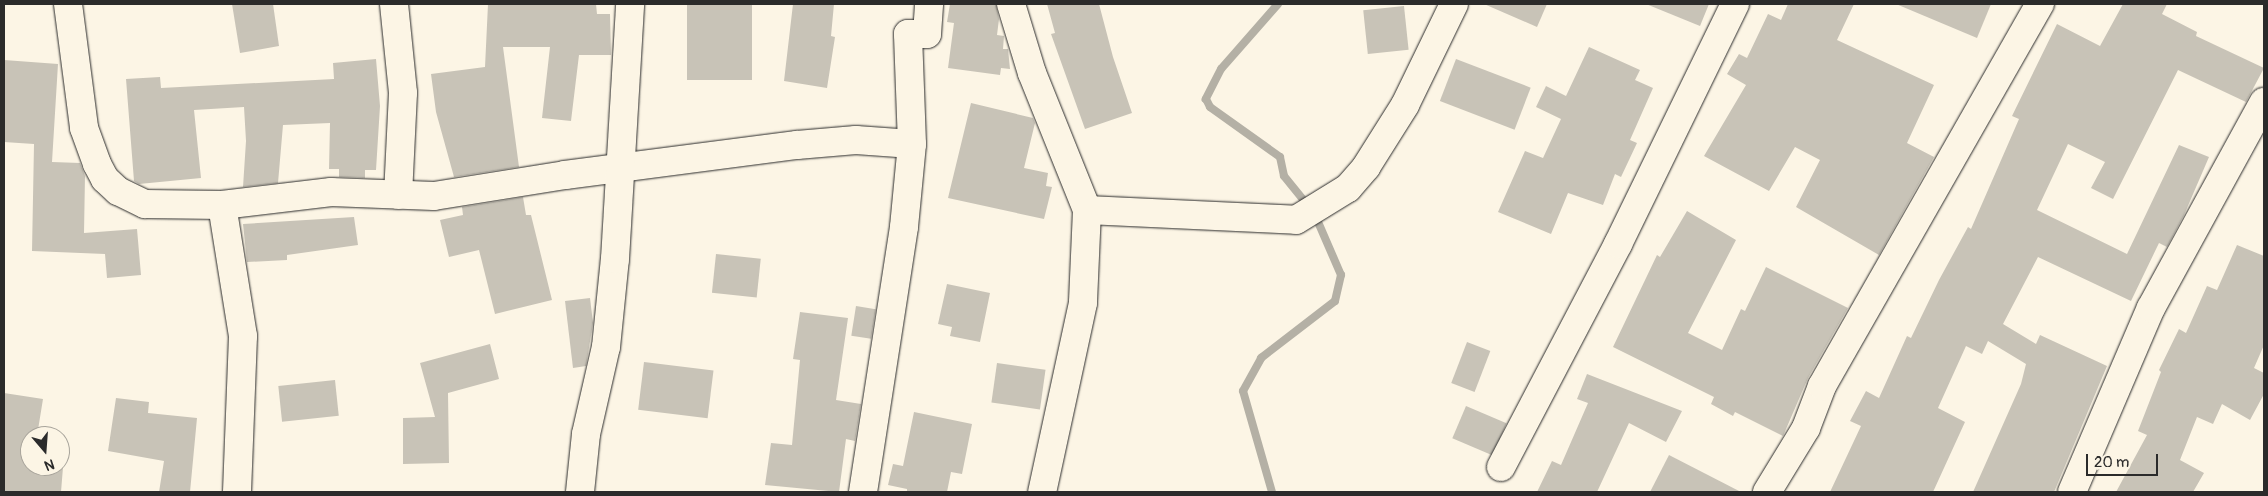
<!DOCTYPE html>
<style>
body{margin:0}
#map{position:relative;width:2268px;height:496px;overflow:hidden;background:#fcf5e5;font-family:Pangolin,sans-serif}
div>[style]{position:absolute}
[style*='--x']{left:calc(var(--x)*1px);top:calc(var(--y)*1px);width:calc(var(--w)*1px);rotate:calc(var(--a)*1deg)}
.stream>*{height:8px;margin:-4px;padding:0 4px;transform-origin:4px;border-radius:4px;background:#b4b0a5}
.building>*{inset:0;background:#c8c3b7;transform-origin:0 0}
.roads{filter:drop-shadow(0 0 1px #2b2b2b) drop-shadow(0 0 1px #2b2b2b)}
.minor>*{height:28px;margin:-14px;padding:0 14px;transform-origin:14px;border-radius:14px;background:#fcf5e5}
span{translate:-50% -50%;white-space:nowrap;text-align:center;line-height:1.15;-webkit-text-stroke:4px #fcf5e5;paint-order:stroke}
.frame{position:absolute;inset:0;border:5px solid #2b2b2b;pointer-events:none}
.north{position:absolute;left:20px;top:426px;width:50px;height:50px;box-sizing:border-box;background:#fcf5e5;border:1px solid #a8a49b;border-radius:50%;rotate:162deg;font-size:14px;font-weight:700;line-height:20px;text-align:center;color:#2b2b2b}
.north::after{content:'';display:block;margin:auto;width:18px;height:22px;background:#2b2b2b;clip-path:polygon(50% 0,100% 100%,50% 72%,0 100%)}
.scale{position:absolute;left:2086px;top:454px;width:72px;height:22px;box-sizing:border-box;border:2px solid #2b2b2b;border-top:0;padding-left:6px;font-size:15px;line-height:18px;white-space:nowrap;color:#2b2b2b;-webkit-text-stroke:4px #fcf5e5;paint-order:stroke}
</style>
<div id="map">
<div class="stream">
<i style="--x:1278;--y:4;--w:86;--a:131.2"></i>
<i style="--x:1221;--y:69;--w:34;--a:117"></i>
<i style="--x:1206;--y:99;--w:9;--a:63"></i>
<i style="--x:1210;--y:107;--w:86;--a:35.5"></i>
<i style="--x:1280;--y:157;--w:19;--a:78"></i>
<i style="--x:1284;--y:176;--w:38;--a:51"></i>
<i style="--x:1272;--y:492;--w:105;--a:-106"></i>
<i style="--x:1243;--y:391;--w:38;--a:-61"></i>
<i style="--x:1261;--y:358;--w:93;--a:-37.6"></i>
<i style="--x:1335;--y:301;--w:27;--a:-77"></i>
<i style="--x:1341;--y:275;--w:65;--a:-113.4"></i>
</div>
<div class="building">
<i style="clip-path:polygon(232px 4px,273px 4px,279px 46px,240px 53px)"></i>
<i style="clip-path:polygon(488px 4px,596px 4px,597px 14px,610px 14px,611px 55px,579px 55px,571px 121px,542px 118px,550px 47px,503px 47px,519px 167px,454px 177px,436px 112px,431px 74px,485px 67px)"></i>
<i style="left:687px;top:4px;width:65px;height:76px"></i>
<i style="clip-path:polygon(793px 4px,834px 4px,831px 36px,835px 37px,827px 88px,784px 81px)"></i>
<i style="clip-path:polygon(950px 4px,996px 4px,999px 19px,997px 35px,1004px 36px,1003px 49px,1008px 49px,1010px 69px,1001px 68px,1000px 75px,948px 68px,954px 23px,947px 22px)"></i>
<i style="clip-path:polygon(1047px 4px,1099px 4px,1113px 57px,1132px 113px,1085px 129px,1051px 34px,1055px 33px)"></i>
<i style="clip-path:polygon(1484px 4px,1547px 4px,1537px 27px)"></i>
<i style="clip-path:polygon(1646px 4px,1709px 4px,1700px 26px)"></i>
<i style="clip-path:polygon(1788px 4px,1854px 4px,1837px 40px,1934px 85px,1907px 143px,1934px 157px,1879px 255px,1796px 207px,1820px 160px,1795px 147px,1769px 191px,1704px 156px,1746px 85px,1727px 74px,1739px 54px,1747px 58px,1768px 14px,1781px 20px)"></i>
<i style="clip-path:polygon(1896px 4px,1991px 4px,1977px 38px)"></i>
<i style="clip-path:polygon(2123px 4px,2167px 4px,2162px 14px,2197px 32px,2196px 36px,2264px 68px,2246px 102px,2178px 70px,2113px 199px,2091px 188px,2105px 162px,2068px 144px,2037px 210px,2127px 254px,2179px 145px,2209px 157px,2184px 215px,2167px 247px,2159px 243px,2131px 301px,2038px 257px,2003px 324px,2036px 344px,2040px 335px,2107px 366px,2054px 492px,1973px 492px,2021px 384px,2026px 364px,1988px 341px,1982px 354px,1966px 346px,1938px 408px,1965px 422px,1933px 492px,1830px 492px,1861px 426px,1850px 421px,1866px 391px,1879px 398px,1907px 336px,1911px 338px,1939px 280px,1968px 227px,1971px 229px,2019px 119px,2012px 116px,2057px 24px,2100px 46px)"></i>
<i style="left:1404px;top:6px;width:44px;height:41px;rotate:84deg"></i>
<i style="clip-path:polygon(1589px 47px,1640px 70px,1635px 80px,1653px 88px,1630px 140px,1637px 143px,1621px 177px,1615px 174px,1603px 205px,1568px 193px,1551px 234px,1498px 212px,1525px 151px,1543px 158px,1561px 119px,1536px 107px,1546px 86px,1566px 96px)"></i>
<i style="clip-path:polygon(376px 59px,380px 106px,376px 170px,365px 170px,365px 178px,339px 177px,339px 169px,329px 169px,330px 123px,283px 125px,278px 183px,243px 187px,246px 141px,244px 107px,194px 110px,201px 178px,139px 184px,134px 181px,126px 79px,160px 77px,161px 88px,334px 79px,333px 63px)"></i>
<i style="left:1456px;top:59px;width:80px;height:45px;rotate:21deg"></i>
<i style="clip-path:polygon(4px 60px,58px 64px,52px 162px,80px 163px,85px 176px,84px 233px,137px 229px,141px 275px,107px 278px,105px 254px,32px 251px,34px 144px,4px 142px)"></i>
<i style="clip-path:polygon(971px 103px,1033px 118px,1035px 123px,1024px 168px,1048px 173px,1046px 186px,1052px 187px,1044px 219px,948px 198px)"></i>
<i style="clip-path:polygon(523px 197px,526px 215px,531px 215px,552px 300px,495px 314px,479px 250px,449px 257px,440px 220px,463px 215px,462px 207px)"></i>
<i style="clip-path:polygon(1687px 211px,1736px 240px,1688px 333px,1722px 350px,1741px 309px,1745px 311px,1766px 267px,1848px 308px,1808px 378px,1783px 436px,1735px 412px,1733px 416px,1711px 404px,1714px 397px,1613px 347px,1657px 255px,1660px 257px)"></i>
<i style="clip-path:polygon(354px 217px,358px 245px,287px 255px,287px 260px,247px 262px,243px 224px)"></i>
<i style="clip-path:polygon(2237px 245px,2264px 256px,2264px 345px,2254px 368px,2264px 373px,2264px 394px,2250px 420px,2222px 404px,2213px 424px,2197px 417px,2180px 460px,2204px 473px,2193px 492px,2116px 492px,2147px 435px,2138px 431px,2161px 372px,2159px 370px,2179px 329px,2186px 333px,2207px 286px,2217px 290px)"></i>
<i style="left:716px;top:254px;width:45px;height:39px;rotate:6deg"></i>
<i style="clip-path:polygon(947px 284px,990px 293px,980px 342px,950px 336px,952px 327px,938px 324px)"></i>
<i style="clip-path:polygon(590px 298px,593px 323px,586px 366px,573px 368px,565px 301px)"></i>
<i style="left:856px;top:306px;width:20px;height:30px;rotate:9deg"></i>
<i style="clip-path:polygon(800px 312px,848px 318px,836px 400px,861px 404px,855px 441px,846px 439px,839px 492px,765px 485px,771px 443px,792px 445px,800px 360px,793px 359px)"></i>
<i style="left:1467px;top:342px;width:25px;height:44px;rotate:21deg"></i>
<i style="clip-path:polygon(490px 344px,499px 379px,448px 393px,449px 463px,403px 464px,403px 418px,435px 417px,420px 363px)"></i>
<i style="left:644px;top:362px;width:70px;height:48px;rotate:7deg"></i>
<i style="left:997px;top:363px;width:49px;height:40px;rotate:8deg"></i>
<i style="clip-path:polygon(1587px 374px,1682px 411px,1666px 442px,1629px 423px,1597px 492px,1537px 492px,1552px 461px,1561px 465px,1588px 403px,1577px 399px)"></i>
<i style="left:335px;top:380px;width:36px;height:57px;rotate:84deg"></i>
<i style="clip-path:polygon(4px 393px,43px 399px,37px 436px,30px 436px,30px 466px,60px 466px,60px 454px,64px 455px,61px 492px,4px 491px)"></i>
<i style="clip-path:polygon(116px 398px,149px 402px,148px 413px,197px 418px,190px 492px,159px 492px,164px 461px,108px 451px)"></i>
<i style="left:1466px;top:406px;width:44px;height:35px;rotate:23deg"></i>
<i style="clip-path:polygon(914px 412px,972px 424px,962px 474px,951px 472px,947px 492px,907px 492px,907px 489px,888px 485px,893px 464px,903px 466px)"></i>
<i style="clip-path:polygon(1669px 455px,1741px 492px,1650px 492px)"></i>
</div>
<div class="roads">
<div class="minor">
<i style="--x:68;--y:4;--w:125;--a:82.6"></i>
<i style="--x:84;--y:128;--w:38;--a:70"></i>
<i style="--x:97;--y:164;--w:17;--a:62"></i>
<i style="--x:105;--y:179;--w:18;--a:43"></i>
<i style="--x:118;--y:191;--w:30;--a:26"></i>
<i style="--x:145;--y:204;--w:77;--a:0.7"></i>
<i style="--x:222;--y:205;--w:110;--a:-6.8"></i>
<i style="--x:331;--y:192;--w:103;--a:2.2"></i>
<i style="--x:434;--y:196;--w:133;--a:-9.1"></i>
<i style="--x:565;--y:175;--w:234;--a:-7.4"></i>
<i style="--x:797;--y:145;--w:59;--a:-4.8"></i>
<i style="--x:856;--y:140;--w:56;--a:4.1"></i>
<i style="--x:394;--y:4;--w:89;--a:84.2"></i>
<i style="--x:403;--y:93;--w:102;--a:92.8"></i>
<i style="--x:1011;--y:4;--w:72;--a:73.1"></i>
<i style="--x:1032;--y:73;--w:148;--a:68.1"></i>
<i style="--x:1087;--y:210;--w:93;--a:92.5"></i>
<i style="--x:1083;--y:303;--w:193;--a:102.2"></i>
<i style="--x:222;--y:205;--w:133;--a:80.9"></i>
<i style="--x:243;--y:336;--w:156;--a:92.2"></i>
<i style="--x:1087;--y:210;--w:209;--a:2.7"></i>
<i style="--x:1296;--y:220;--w:61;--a:-31.6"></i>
<i style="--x:1348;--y:188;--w:28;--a:-49"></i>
<i style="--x:1366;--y:167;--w:73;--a:-57.8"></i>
<i style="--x:1405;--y:105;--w:112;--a:-64.1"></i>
<i style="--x:1501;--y:467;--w:252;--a:-62.3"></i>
<i style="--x:1618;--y:244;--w:267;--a:-64"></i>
<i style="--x:580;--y:492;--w:58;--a:-84.1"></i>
<i style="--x:586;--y:434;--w:89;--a:-77.1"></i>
<i style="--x:606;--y:347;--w:88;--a:-84.2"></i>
<i style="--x:615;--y:259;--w:255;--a:-86.6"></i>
<i style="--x:863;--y:492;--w:268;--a:-81.2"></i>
<i style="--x:904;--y:227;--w:83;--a:-84.5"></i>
<i style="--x:912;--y:144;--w:110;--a:-92.1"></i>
<i style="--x:908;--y:34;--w:19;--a:0"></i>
<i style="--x:927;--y:34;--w:30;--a:-86"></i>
<i style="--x:1767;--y:492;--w:75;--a:-58.6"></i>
<i style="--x:1806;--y:428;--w:45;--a:-69.1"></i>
<i style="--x:1822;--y:386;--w:440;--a:-60.3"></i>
<i style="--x:2072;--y:492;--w:200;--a:-66.8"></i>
<i style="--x:2151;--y:308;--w:235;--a:-61.3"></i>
</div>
</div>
<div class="frame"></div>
<div class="north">N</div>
<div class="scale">20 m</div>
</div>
